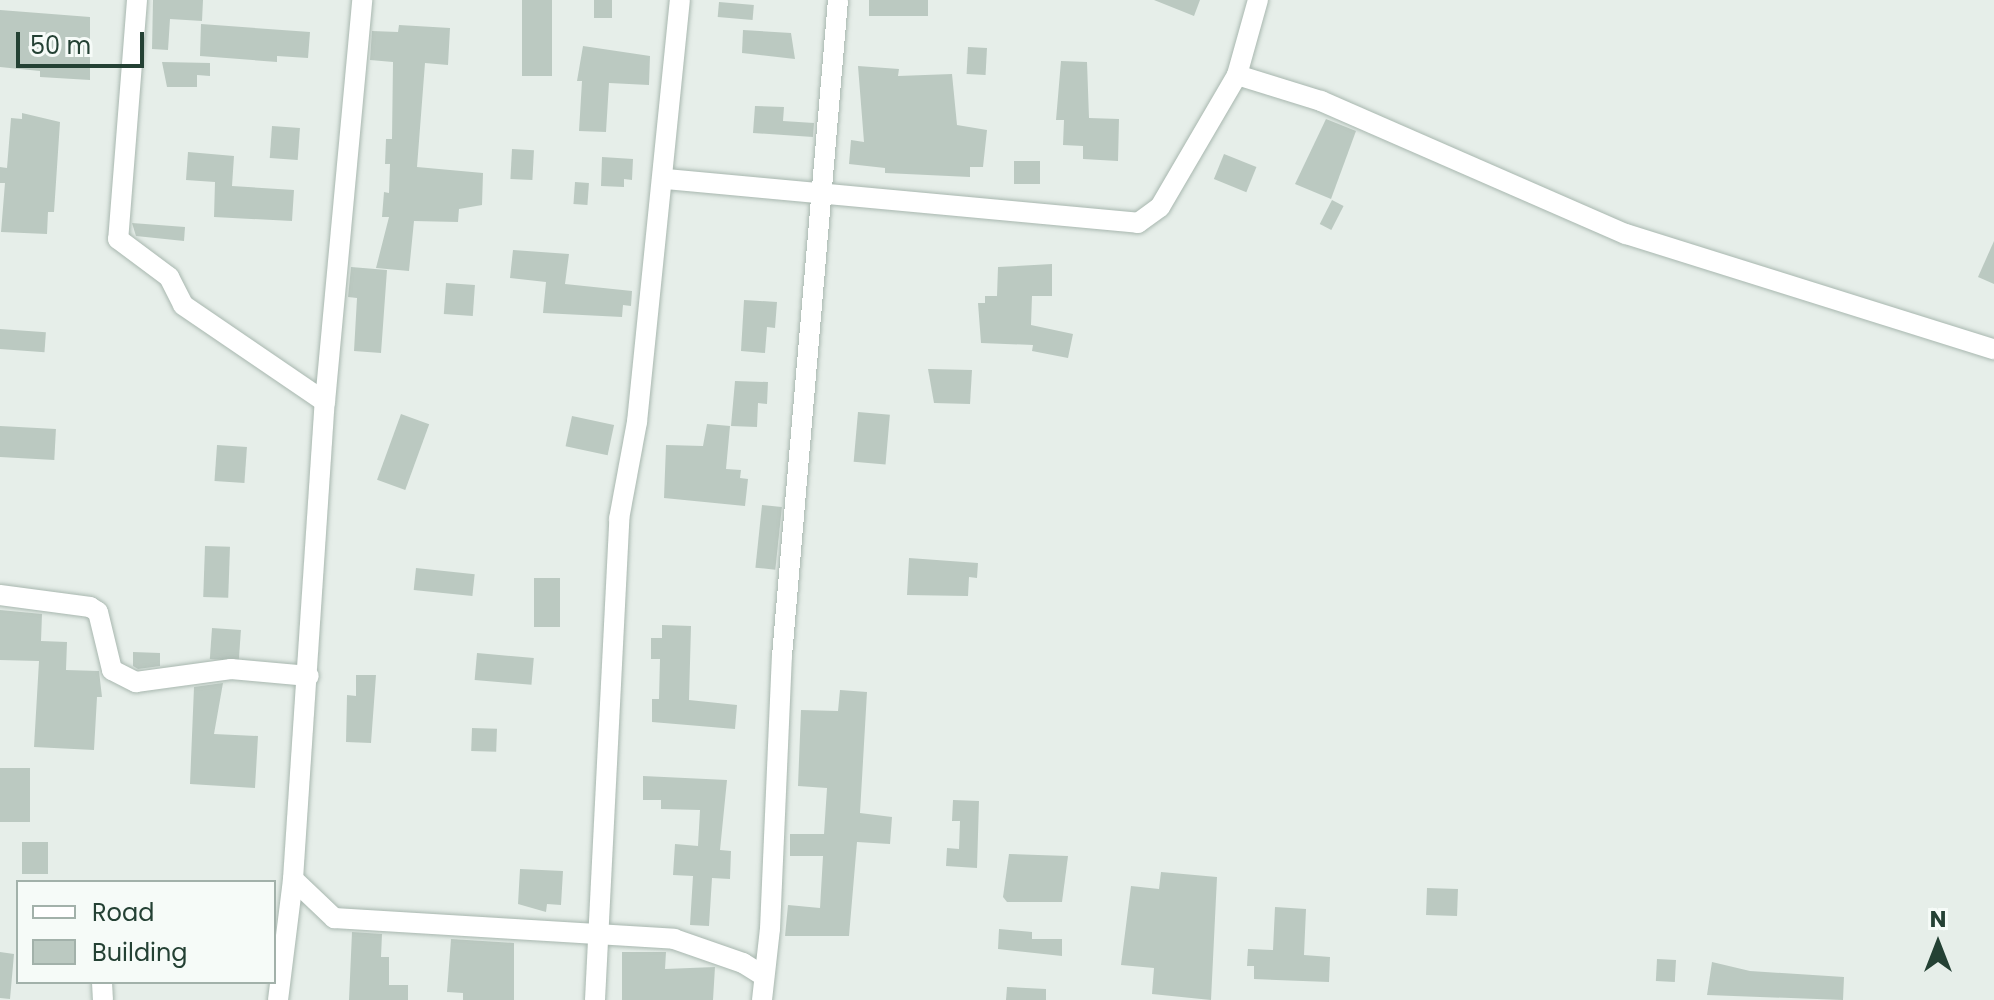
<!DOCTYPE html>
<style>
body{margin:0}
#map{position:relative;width:1994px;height:1000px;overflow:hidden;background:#e6eee9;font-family:Poppins,sans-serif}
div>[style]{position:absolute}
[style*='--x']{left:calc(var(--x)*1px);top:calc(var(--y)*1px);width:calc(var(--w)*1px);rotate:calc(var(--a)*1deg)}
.building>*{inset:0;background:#bbc9c1;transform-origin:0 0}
.roads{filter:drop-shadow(0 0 2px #a8b7af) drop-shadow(0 0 2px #a8b7af)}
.minor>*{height:20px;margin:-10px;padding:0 10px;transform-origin:10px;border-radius:10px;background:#fff}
span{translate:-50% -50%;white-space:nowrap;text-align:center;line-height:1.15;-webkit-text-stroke:7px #f6fbf8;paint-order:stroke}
.legend{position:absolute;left:16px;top:880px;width:260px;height:104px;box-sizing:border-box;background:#f6fbf8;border:2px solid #a2b1aa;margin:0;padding:10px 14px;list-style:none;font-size:24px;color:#244134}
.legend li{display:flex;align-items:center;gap:16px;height:40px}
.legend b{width:40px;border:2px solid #a2b1aa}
.north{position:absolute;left:1898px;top:904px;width:80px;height:80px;-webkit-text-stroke:6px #f6fbf8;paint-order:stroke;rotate:0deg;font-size:22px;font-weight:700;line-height:32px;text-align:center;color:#244134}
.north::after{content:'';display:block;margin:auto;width:28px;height:36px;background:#244134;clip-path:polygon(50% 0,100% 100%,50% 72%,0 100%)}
.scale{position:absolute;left:16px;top:32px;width:128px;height:36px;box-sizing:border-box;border:4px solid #244134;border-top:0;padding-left:10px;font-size:24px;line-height:28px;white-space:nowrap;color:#244134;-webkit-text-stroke:6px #f6fbf8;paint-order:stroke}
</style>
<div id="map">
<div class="building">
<i style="clip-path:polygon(153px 0,203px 0,202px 21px,170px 19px,168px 50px,152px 49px)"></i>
<i style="left:522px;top:0;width:30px;height:76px"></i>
<i style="left:594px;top:0;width:18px;height:18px"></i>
<i style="left:869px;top:0;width:59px;height:16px"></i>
<i style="clip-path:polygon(1154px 0,1200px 0,1194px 16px)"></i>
<i style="left:719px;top:2px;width:35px;height:15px;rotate:5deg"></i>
<i style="clip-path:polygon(0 10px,90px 17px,90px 80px,40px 77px,40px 71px,0 67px)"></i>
<i style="clip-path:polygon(201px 24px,310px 32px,308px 58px,277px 56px,277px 62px,200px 56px)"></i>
<i style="clip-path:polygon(399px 25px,450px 28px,448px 65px,425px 63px,417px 167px,483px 173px,482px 205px,459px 209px,458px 222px,414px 221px,409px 271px,376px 268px,389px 217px,382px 217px,384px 192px,389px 193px,390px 164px,385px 164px,386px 139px,392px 139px,393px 62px,370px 60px,372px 31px,398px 32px)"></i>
<i style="clip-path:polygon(743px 30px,791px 33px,795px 59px,742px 53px)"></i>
<i style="clip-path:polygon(583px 46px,650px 56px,649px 85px,609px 83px,606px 132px,579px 131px,582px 81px,577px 81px)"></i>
<i style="left:968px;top:47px;width:19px;height:27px;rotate:3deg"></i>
<i style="clip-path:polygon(1061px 61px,1087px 62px,1089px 118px,1119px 119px,1118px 161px,1083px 159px,1083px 146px,1063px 145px,1064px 120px,1056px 120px)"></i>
<i style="clip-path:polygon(162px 62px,210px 63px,210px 76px,197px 75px,197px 87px,167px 87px)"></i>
<i style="clip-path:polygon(858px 66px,899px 69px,898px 76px,952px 74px,957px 125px,987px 130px,983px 167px,970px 167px,970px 177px,885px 173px,885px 168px,849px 164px,851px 140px,864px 142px)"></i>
<i style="clip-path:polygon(755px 106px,784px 107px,783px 121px,814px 123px,813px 137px,753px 133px)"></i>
<i style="clip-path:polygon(22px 113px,60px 122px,54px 212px,48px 212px,47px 234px,1px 232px,5px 183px,0 183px,0 167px,7px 168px,11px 118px,22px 119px)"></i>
<i style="clip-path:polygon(1326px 119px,1356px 131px,1331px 199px,1295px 184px)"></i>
<i style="left:272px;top:126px;width:28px;height:32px;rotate:4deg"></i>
<i style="left:512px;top:149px;width:22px;height:30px;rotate:3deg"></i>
<i style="clip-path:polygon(188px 152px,234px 156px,232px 186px,294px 190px,292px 221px,214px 217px,215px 182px,186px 180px)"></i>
<i style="left:1224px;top:154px;width:35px;height:27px;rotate:22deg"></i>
<i style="clip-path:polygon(602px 157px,633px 159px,632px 180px,624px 179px,624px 187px,601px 186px)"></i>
<i style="left:1014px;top:161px;width:26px;height:23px"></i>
<i style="left:575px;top:182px;width:14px;height:22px;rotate:4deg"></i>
<i style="left:1332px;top:200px;width:13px;height:27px;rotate:27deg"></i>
<i style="clip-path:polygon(132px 223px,185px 227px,184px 241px,136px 236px)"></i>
<i style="clip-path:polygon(1994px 241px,1994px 284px,1978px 277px)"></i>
<i style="clip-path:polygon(513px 250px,569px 254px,565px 284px,632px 291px,631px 306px,623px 305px,622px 317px,543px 313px,546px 282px,510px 278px)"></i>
<i style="clip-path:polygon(1052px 264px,1052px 296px,1032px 296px,1031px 325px,1073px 334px,1068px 358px,1032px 351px,1033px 345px,981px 343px,978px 303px,985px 303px,985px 296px,997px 296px,998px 267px)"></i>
<i style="clip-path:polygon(351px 267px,387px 270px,381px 353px,354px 351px,357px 298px,348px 297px)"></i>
<i style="left:446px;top:283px;width:29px;height:31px;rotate:4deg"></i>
<i style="clip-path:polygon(744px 300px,777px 302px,775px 328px,767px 327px,765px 353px,741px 351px)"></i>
<i style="left:0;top:329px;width:46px;height:20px;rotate:4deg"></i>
<i style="clip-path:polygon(928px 369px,972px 370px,970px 404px,934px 403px)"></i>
<i style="clip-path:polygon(735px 381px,768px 382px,767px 404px,758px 403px,757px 427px,731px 426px)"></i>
<i style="left:858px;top:412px;width:32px;height:50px;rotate:5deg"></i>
<i style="left:401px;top:414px;width:30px;height:70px;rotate:20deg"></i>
<i style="left:572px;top:416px;width:43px;height:31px;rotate:12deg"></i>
<i style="clip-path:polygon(707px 424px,730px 426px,726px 469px,741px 470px,740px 478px,748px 479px,745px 506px,664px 498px,666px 445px,703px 446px)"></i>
<i style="left:0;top:426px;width:56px;height:31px;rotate:3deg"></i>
<i style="left:217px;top:445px;width:30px;height:36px;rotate:4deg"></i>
<i style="left:762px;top:505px;width:20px;height:63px;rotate:6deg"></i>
<i style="left:205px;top:546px;width:25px;height:51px;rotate:2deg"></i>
<i style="clip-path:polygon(909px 558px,978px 563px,977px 578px,969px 577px,968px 596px,907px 595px)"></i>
<i style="left:416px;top:568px;width:59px;height:22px;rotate:6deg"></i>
<i style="left:534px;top:578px;width:26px;height:49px"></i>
<i style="clip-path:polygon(0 610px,42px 614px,41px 641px,67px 642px,66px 670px,99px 671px,102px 697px,97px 697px,94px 750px,34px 747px,39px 661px,0 660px)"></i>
<i style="clip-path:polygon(662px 625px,691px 626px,689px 700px,737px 705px,735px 729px,652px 722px,652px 699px,659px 699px,660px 659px,651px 659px,651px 638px,662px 638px)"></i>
<i style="left:212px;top:628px;width:29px;height:31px;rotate:4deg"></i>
<i style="clip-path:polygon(133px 652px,160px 653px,160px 666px,138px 669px,133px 666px)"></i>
<i style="left:477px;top:653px;width:57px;height:27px;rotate:5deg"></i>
<i style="clip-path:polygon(356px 675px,376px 675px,371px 743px,346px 742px,347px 695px,356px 696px)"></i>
<i style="clip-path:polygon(223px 683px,214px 734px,258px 736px,255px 788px,190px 784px,194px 687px)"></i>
<i style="clip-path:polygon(840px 690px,867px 692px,860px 813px,892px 817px,890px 844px,857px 842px,849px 936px,785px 936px,788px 905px,820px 908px,823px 856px,790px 856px,790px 834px,824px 834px,827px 788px,798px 786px,801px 710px,838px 711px)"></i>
<i style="left:472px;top:728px;width:25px;height:23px;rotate:2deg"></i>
<i style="left:0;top:768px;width:30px;height:54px"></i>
<i style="clip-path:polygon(643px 776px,727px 780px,720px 850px,731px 851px,730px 879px,712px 878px,709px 926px,690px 925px,693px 876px,673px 875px,675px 844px,698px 846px,700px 810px,661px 809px,661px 800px,643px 800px)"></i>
<i style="clip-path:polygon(953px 800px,979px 801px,977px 868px,946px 866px,947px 848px,959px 849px,960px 821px,952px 821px)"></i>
<i style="left:22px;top:842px;width:26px;height:32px"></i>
<i style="clip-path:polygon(1009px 854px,1068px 856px,1062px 902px,1007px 902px,1003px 897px)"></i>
<i style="clip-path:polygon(520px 869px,563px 871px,561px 905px,547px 904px,546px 912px,518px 904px)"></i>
<i style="clip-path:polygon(1161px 872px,1217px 877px,1211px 1000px,1152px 994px,1154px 968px,1121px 965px,1131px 886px,1159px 889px)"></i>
<i style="left:1427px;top:888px;width:31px;height:27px;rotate:2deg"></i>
<i style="clip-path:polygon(1275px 907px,1306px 909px,1304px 955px,1330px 957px,1329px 982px,1254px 979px,1254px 966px,1247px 966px,1248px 949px,1273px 950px)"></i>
<i style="clip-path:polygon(999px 929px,1032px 932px,1032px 939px,1062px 939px,1062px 956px,998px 949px)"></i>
<i style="clip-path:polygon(352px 932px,382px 934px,381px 957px,389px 957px,389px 985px,408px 985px,408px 1000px,349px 1000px)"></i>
<i style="clip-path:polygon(451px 939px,514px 943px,514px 1000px,463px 1000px,463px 993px,447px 992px)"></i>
<i style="clip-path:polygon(0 952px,14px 954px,10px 999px,0 998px)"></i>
<i style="clip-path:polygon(622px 952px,666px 952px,665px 969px,715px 967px,713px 1000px,622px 1000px)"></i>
<i style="left:1657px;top:959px;width:19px;height:22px;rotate:3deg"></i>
<i style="clip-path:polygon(1712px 962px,1750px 971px,1844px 977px,1843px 1000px,1707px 995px)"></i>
<i style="clip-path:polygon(1007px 987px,1046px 989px,1046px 1000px,1006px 1000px)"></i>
</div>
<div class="roads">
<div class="minor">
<i style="--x:137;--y:0;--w:240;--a:94.5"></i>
<i style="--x:118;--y:239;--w:64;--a:36.7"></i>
<i style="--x:169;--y:277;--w:31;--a:63"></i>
<i style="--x:183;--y:305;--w:172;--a:34.3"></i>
<i style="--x:1237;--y:75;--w:88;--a:17.2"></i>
<i style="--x:1321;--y:101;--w:333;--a:23.6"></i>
<i style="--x:1626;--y:234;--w:386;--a:17.4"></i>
<i style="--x:666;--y:179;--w:474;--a:5.3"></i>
<i style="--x:1138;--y:223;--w:27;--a:-36"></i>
<i style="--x:1160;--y:207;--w:153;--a:-59.7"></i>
<i style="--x:1237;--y:75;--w:78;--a:-74.4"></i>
<i style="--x:0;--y:595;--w:91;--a:7.6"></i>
<i style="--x:90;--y:607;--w:9;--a:32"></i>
<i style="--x:98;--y:612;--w:60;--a:76.4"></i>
<i style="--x:112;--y:670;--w:27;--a:27"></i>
<i style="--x:136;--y:682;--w:96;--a:-7.8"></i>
<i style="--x:231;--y:669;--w:78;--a:5.1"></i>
<i style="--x:293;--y:879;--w:57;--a:43.6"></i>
<i style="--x:334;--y:918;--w:341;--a:3.5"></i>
<i style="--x:674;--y:939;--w:73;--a:19.2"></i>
<i style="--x:743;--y:963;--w:25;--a:32"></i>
<i style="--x:102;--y:982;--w:18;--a:87"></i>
<i style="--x:278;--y:1000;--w:122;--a:-82.9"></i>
<i style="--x:293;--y:879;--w:478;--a:-86.2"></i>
<i style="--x:325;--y:402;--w:404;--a:-84.7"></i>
<i style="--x:595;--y:1000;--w:482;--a:-87.1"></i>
<i style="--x:619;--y:519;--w:99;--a:-79.5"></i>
<i style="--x:637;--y:422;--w:424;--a:-84.2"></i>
<i style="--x:762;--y:1000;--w:71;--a:-83.6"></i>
<i style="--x:770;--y:929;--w:273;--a:-87.5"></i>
<i style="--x:782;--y:656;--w:658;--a:-85.12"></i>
</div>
</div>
<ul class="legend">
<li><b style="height:10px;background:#fff"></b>Road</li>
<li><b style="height:22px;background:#bbc9c1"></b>Building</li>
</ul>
<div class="north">N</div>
<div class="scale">50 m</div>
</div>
